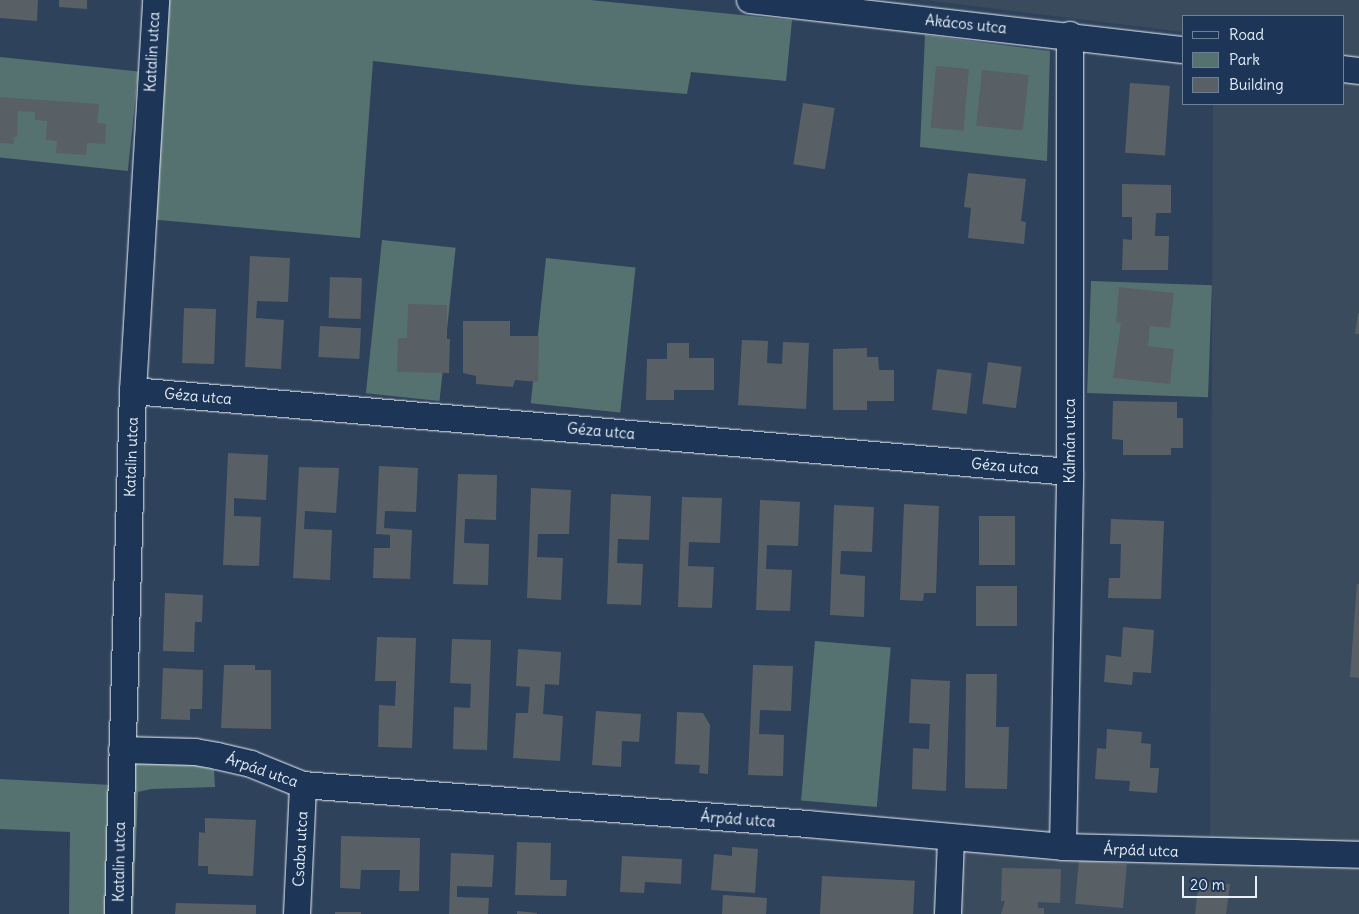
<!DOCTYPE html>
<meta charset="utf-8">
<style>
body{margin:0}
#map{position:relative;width:1359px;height:914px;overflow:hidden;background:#2f425b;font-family:Delius,sans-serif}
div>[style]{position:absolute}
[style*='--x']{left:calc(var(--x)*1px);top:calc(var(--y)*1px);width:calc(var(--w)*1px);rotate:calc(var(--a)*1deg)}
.built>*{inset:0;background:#3b4b5e}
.green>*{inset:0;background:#567270;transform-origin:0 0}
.building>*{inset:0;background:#586065;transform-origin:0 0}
.roads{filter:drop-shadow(0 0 1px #e8f1f8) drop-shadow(0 0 1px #e8f1f8)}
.minor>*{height:26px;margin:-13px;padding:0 13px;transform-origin:13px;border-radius:13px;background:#1d3557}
span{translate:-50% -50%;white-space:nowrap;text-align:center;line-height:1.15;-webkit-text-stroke:4px #1d3557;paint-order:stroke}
.street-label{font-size:15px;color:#e8f1f8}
.legend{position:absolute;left:1182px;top:15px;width:162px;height:90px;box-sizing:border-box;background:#1d3557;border:1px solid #6e8097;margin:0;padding:6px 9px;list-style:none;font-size:15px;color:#e8f1f8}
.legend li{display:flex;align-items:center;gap:10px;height:25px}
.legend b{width:25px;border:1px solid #6e8097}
.scale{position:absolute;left:1182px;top:876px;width:75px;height:22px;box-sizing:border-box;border:2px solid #e8f1f8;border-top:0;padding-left:6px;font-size:15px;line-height:18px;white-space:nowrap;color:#e8f1f8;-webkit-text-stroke:4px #1d3557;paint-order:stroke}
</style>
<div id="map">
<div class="built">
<i style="clip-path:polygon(925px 0,1359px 0,1359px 914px,948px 914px,951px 838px,1210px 852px,1213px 104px,1343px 104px,1343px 16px,1183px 16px,1183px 32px)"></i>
</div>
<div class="green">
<i style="clip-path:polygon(169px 0,590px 0,792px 20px,786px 81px,691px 72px,687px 94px,579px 85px,373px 61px,360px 238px,148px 219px)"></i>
<i style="clip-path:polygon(925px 35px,1050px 51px,1047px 161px,920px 147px)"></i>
<i style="left:0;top:57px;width:139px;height:100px;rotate:6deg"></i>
<i style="left:382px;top:240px;width:74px;height:154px;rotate:6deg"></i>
<i style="left:546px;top:258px;width:90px;height:146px;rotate:6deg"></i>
<i style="left:1091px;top:281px;width:121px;height:112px;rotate:2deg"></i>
<i style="left:815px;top:641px;width:76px;height:160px;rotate:5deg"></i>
<i style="clip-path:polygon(140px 759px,190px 763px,214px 770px,215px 787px,151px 789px,138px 792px,133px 914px,69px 914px,70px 832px,0 829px,0 779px,111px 785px)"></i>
</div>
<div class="building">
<i style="clip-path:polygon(0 0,38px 0,37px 21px,0 18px)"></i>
<i style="clip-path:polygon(59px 0,87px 0,87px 9px,59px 7px)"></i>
<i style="left:936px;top:66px;width:33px;height:62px;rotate:5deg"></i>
<i style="left:982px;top:70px;width:47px;height:56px;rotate:6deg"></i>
<i style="left:1130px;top:83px;width:40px;height:70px;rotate:4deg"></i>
<i style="clip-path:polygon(0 97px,99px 104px,97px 123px,106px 124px,105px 144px,87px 143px,86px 155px,56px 153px,57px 141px,46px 140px,47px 121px,35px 120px,35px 112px,18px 111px,17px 137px,14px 137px,14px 144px,0 143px)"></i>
<i style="left:803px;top:103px;width:32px;height:62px;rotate:9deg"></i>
<i style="clip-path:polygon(968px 173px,1026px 179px,1021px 221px,1026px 222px,1024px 244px,968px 238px,971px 208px,964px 207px)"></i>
<i style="clip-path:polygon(1122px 184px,1171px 185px,1171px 213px,1156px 213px,1155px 236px,1169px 236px,1168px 270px,1122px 270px,1123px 239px,1132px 240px,1132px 217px,1122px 217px)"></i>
<i style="clip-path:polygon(250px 256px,290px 258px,288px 302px,257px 301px,256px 318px,284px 320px,281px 369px,245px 367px)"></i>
<i style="left:330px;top:277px;width:32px;height:41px;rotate:2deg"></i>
<i style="clip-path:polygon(1119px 287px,1174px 293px,1170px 328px,1150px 326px,1148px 346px,1174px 349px,1170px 384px,1113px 378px,1121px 323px,1116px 322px)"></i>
<i style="clip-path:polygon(408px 304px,447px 305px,447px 339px,450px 339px,449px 373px,397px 372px,398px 338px,407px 338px)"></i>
<i style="left:184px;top:308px;width:32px;height:55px;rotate:2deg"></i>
<i style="clip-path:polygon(1358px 313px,1359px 313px,1359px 334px,1355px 334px)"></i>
<i style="clip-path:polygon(463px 321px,510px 321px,510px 336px,539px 336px,538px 382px,515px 380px,513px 387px,476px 384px,476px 376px,463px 373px)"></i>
<i style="left:320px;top:326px;width:41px;height:31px;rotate:3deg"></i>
<i style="clip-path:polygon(742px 340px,768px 341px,767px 363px,782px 364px,783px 342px,809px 343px,806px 409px,738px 405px)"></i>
<i style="clip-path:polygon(667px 343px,689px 343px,689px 358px,714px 358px,714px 390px,674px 390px,674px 400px,646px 400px,647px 359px,667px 359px)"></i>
<i style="clip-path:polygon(867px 348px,867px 357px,878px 357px,879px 370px,894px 370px,894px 401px,867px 401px,867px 410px,833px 410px,833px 349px)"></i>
<i style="left:988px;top:362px;width:34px;height:42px;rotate:8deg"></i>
<i style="left:937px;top:369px;width:35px;height:41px;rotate:7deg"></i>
<i style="clip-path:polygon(1113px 401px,1177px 402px,1177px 418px,1183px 418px,1183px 448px,1171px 448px,1171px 455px,1123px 455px,1123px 440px,1112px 439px)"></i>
<i style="clip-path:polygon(228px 453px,268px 455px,266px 500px,234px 498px,234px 516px,261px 517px,259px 566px,223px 565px)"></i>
<i style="clip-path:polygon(379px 466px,418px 468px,416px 512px,385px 511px,384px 528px,412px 530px,410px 579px,373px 578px,374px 548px,390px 548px,390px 535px,376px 534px)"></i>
<i style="clip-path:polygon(299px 467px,339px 468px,336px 513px,305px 511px,304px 529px,332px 530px,330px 580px,293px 578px)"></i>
<i style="clip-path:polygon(458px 474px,497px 475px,496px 520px,465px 519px,464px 543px,489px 544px,488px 585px,453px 584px)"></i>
<i style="clip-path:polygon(531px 488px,571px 490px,569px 534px,538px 534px,537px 557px,563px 558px,561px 600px,527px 598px)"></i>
<i style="clip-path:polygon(611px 494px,651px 496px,649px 540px,618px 539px,617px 563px,643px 564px,641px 605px,607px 604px)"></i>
<i style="clip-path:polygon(682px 497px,722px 498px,720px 543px,689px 542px,688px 566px,714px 567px,712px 608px,678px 607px)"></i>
<i style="clip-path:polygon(760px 500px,800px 502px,798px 546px,767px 545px,766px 569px,792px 570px,790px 611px,756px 610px)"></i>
<i style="clip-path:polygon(904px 504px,939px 506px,936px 593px,924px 593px,923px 601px,900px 600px)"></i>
<i style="clip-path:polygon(834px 505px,874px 507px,872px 552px,841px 551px,840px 574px,865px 576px,864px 617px,830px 615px)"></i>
<i style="left:979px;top:516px;width:36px;height:49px"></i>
<i style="clip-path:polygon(1111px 519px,1164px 521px,1161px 599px,1108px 598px,1109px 578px,1120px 578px,1121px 544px,1110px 544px)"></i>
<i style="clip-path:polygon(1357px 584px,1359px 584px,1359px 678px,1350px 677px)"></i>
<i style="left:976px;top:586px;width:41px;height:40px"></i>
<i style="clip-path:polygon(165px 593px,203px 595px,202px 622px,195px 622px,194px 652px,163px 651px)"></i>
<i style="clip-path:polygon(1123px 627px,1154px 630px,1151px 673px,1133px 672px,1132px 685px,1104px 682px,1106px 655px,1121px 657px)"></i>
<i style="clip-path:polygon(377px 637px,416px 638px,412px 748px,378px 747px,379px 705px,395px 706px,396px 681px,375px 681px)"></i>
<i style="clip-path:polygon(452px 639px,491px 640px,487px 750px,453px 749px,454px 707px,470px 708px,471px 684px,450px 683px)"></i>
<i style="clip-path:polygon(518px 649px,561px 652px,559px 685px,545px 684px,543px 714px,563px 716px,560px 761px,513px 758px,516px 713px,528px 713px,530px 687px,516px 686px)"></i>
<i style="clip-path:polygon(224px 665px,255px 665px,255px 670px,271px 670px,271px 729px,221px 728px)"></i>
<i style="clip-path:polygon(753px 665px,793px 666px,791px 711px,760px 710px,759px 734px,784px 735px,783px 776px,748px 775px)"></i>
<i style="clip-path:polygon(163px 668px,203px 670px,202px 709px,190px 709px,190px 720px,161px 719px)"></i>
<i style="clip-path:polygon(966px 674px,997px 674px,996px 727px,1009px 727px,1007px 789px,965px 788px)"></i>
<i style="clip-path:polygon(911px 679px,950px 681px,946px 791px,912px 789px,913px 748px,929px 749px,930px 724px,909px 723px)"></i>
<i style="clip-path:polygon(596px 711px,641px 714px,639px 742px,622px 741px,621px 767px,592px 765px)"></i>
<i style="clip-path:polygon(677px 712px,703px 713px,710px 725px,708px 774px,699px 773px,700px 765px,675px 764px)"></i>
<i style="clip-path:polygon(1107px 729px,1142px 732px,1141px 743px,1151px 744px,1150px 768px,1159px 768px,1157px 793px,1129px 791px,1130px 781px,1095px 779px,1097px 748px,1106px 749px)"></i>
<i style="clip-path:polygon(205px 818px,256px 820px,253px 876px,208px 874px,208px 866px,198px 866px,199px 832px,205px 833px)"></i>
<i style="clip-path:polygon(341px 836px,420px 838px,419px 891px,399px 891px,400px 870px,361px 870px,360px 889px,340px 888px)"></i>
<i style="clip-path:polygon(517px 842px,551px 843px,550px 880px,567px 880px,566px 896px,515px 895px)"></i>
<i style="clip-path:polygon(732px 847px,758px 849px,755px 893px,711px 890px,714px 854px,732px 856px)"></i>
<i style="clip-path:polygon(451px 853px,494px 855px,492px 887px,457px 886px,457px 897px,489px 898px,488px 914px,449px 914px)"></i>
<i style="clip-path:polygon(622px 856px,682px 859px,681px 884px,645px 882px,644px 893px,620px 892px)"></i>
<i style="left:1079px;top:860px;width:48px;height:44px;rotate:5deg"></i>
<i style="clip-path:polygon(1002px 868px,1061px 869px,1060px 903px,1038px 902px,1038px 908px,1044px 908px,1044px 914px,1001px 914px,1005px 901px,1001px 901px)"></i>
<i style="left:822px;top:876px;width:93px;height:38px;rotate:3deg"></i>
<i style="clip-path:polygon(1199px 881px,1230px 884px,1226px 914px,1195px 914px)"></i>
<i style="clip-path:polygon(723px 895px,767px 898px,766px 914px,722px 914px)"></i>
<i style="clip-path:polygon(176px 903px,256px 905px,256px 914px,175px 914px)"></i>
<i style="clip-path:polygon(517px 911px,537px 913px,537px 914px,517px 914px)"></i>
<i style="left:335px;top:912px;width:26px;height:2px"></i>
</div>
<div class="roads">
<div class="minor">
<i style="--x:750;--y:0;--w:436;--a:6.6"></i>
<i style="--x:1343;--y:69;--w:16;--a:7"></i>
<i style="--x:133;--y:391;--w:940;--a:4.94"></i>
<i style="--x:122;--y:750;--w:73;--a:1.6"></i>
<i style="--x:195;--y:752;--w:22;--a:10"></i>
<i style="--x:217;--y:756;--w:35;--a:13"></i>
<i style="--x:251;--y:764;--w:56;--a:22"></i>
<i style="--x:303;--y:785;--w:506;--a:4.42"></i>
<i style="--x:807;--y:824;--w:257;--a:5.1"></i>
<i style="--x:1063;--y:847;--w:296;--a:1.5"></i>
<i style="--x:1063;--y:847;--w:375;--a:-88.9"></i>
<i style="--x:1070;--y:472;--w:437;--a:-90"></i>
<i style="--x:118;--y:914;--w:523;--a:-88.36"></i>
<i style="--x:133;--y:391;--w:392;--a:-86.6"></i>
<i style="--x:297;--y:914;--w:129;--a:-87.3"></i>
<i style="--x:948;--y:914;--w:76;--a:-87.7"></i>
</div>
</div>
<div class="street-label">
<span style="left:966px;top:24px;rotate:6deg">Akácos utca</span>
<span style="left:152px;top:52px;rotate:-87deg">Katalin utca</span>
<span style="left:198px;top:396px;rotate:5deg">Géza utca</span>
<span style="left:601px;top:431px;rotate:5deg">Géza utca</span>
<span style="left:1070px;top:441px;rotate:-90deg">Kálmán utca</span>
<span style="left:131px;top:457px;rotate:-88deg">Katalin utca</span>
<span style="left:1005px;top:466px;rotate:5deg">Géza utca</span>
<span style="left:262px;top:770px;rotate:19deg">Árpád utca</span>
<span style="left:738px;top:819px;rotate:4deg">Árpád utca</span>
<span style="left:300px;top:849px;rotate:-87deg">Csaba utca</span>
<span style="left:1141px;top:850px;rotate:2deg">Árpád utca</span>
<span style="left:119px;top:862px;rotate:-89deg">Katalin utca</span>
</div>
<ul class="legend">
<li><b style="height:6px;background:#1d3557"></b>Road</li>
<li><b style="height:14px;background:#567270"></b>Park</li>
<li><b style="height:14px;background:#586065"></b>Building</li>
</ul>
<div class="scale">20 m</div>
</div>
